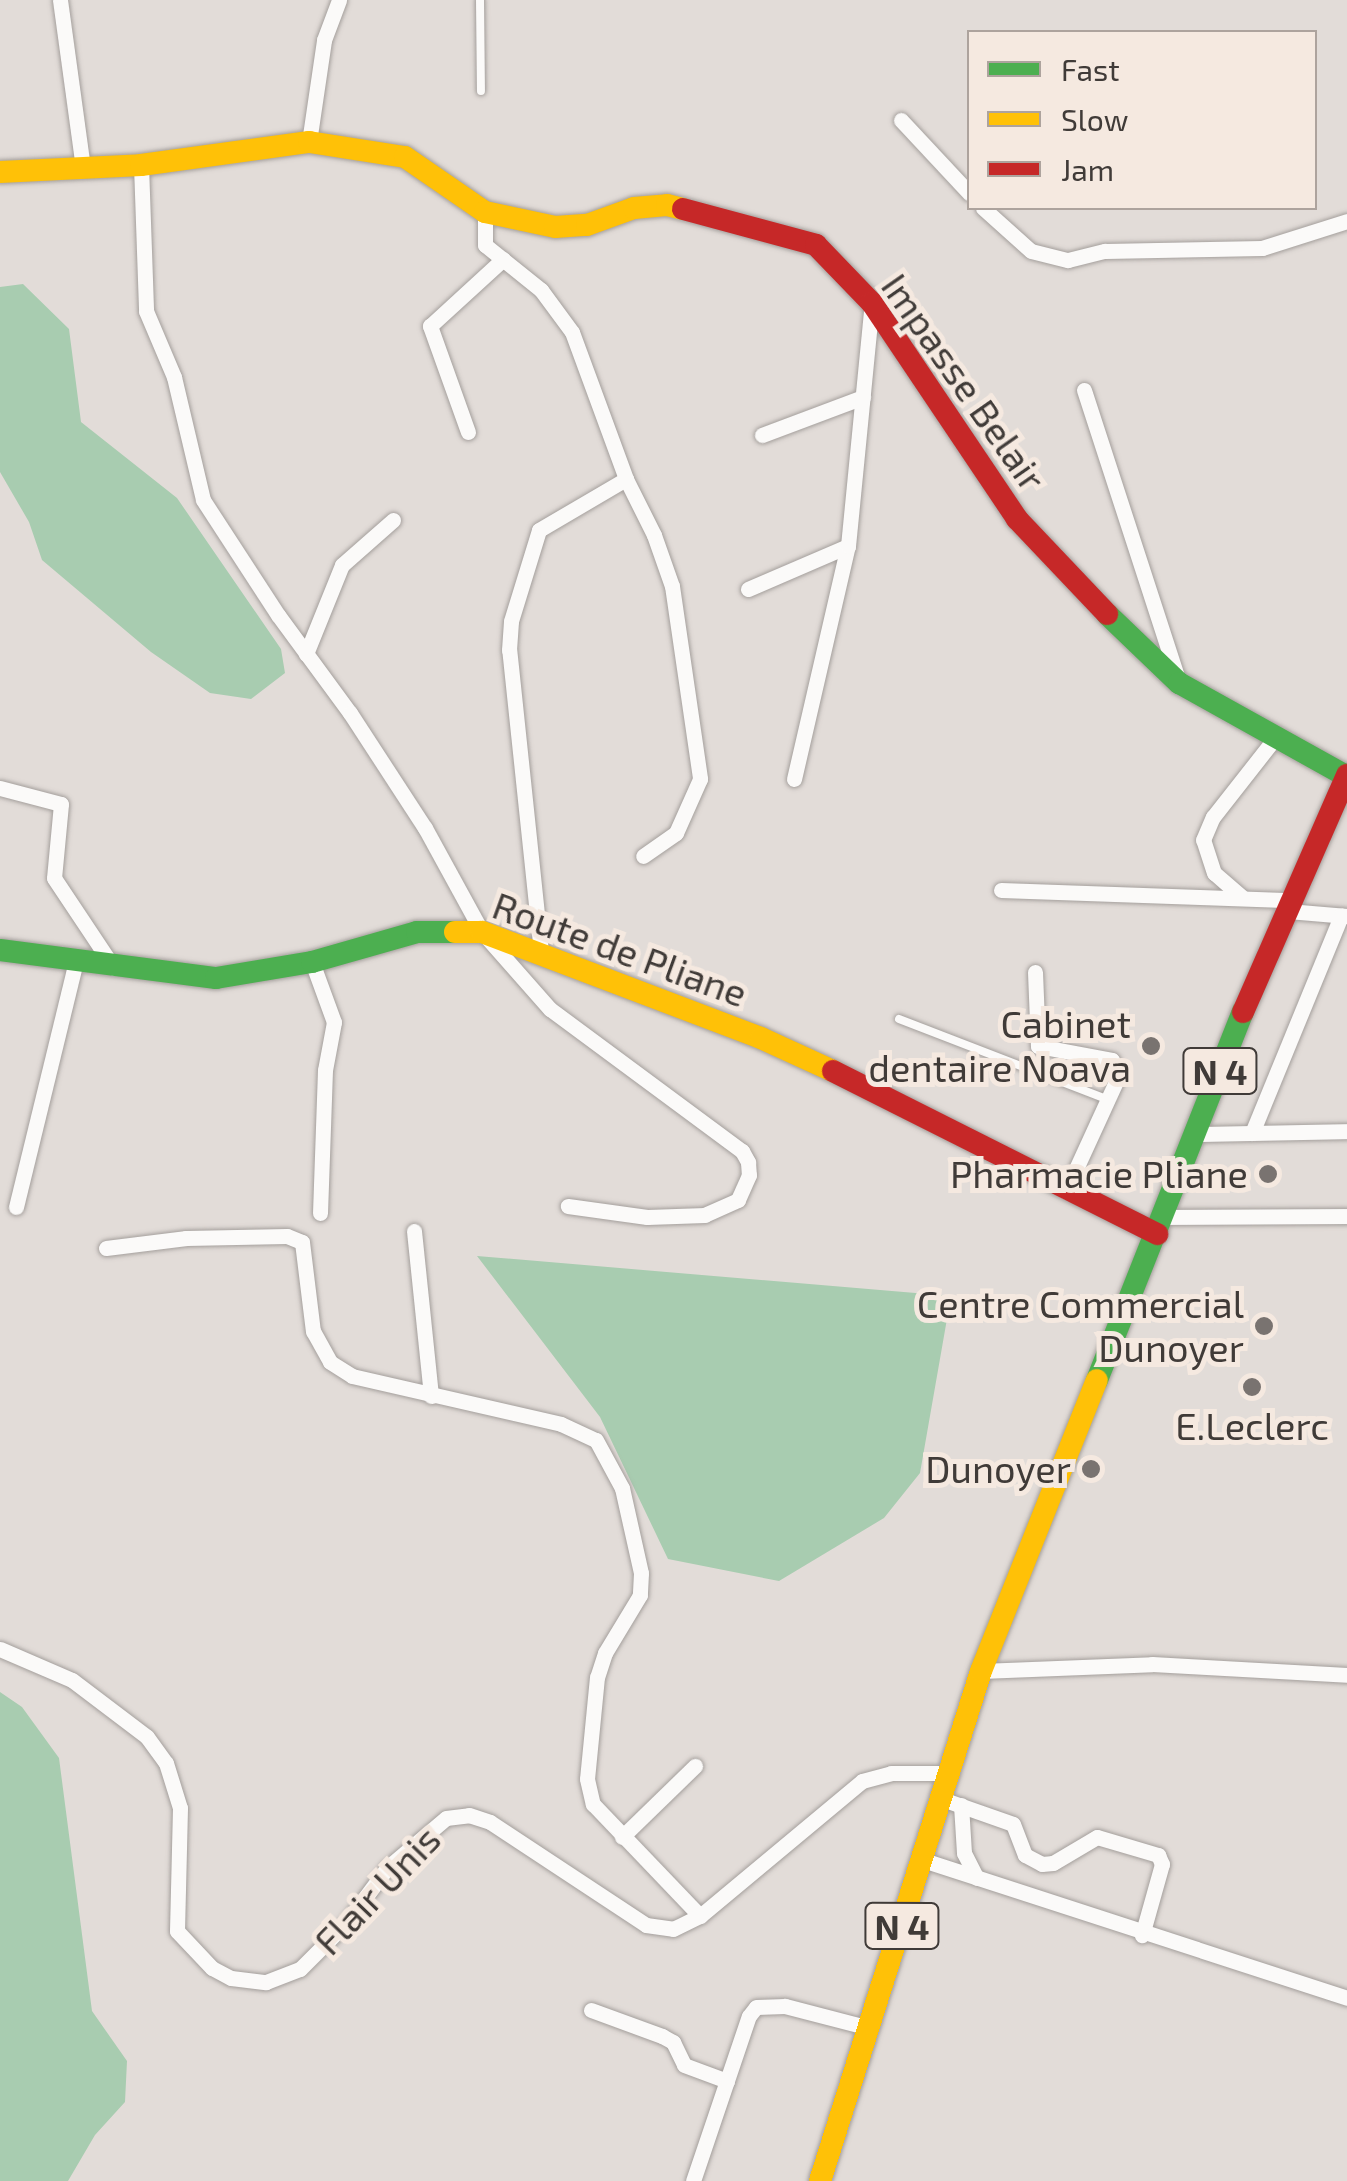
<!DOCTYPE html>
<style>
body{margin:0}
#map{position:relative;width:1347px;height:2181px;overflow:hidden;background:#e2dcd8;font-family:"Exo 2",sans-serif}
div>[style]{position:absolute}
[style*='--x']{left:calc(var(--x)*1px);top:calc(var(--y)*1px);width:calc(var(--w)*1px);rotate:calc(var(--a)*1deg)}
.forest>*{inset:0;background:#a8ccb0}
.roads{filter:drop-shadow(0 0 2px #a49f9c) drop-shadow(0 0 2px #a49f9c)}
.lane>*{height:8px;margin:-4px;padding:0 4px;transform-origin:4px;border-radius:4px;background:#fbfaf9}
.street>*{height:15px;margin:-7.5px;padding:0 7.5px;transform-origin:7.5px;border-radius:7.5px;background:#fbfaf9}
.fast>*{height:22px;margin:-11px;padding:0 11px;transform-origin:11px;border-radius:11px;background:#4caf50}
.slow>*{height:22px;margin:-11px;padding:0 11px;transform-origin:11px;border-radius:11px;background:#ffc107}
.jam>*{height:22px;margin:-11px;padding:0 11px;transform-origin:11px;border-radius:11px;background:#c62828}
.dots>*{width:28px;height:28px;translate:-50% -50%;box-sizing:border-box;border:5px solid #f5e9e0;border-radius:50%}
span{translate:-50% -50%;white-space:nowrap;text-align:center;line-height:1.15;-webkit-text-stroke:10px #f5e9e0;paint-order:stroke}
.shield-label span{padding:2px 8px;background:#f5e9e0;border:2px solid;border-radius:8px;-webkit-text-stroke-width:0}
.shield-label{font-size:35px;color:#403b38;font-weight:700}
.street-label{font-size:38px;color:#403b38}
.poi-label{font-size:38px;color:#403b38}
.right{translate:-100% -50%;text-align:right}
.legend{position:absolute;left:967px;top:30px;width:350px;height:180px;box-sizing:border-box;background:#f5e9e0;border:2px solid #ada39d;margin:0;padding:12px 18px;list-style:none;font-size:30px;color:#403b38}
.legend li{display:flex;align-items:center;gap:20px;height:50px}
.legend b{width:50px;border:2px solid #ada39d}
</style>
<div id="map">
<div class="forest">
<i style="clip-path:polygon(23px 284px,69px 329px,81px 422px,177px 498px,281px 649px,285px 673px,251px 699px,210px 693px,151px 652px,42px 560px,29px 522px,0 472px,0 287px)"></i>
<i style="clip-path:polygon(477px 1256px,951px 1296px,920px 1473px,884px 1518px,779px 1581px,668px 1559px,600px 1417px)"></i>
<i style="clip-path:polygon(0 1692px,22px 1707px,59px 1758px,92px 2011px,127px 2061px,125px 2102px,95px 2135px,68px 2181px,0 2181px)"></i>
</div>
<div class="roads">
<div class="lane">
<i style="--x:480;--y:0;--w:91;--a:89.4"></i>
<i style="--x:899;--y:1019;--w:225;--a:21.1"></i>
</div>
<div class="street">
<i style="--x:60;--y:0;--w:169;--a:82.2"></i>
<i style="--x:901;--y:120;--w:100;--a:47"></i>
<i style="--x:309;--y:142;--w:103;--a:-81.6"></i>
<i style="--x:324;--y:40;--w:43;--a:-69.4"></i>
<i style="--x:141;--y:165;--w:146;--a:88"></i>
<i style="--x:146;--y:311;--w:72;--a:67"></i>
<i style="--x:174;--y:377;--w:126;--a:76.7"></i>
<i style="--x:203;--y:500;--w:137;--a:56.9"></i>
<i style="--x:278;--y:615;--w:122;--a:53.7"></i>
<i style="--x:350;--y:713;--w:137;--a:56.9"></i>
<i style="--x:425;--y:828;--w:119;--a:61.3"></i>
<i style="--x:482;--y:932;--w:103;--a:48.6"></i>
<i style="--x:550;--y:1009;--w:239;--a:36.5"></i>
<i style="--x:742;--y:1151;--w:13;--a:61"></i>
<i style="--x:748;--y:1162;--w:13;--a:86"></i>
<i style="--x:749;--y:1175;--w:27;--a:114"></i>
<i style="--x:738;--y:1200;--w:36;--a:156"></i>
<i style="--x:705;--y:1215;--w:58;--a:178"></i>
<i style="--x:647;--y:1217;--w:80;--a:-172.1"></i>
<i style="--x:983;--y:208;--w:64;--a:41.9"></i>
<i style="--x:1031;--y:251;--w:38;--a:14"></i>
<i style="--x:1068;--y:260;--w:38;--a:-14"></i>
<i style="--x:1105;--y:251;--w:157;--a:-1.1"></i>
<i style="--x:1262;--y:248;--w:89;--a:-17.6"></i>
<i style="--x:485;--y:212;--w:33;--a:90"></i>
<i style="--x:485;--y:245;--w:72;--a:38.8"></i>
<i style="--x:541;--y:290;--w:52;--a:53.6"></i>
<i style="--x:572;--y:332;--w:157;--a:69.8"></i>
<i style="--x:626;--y:479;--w:63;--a:63.4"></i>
<i style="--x:654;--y:535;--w:54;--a:70.6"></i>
<i style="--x:672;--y:586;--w:195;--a:81.7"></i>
<i style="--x:700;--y:779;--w:59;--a:114"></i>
<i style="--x:676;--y:833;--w:40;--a:145.1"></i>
<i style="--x:1084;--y:390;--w:304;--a:72"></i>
<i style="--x:468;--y:432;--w:113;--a:-109.7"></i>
<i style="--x:430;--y:326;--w:99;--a:-42.5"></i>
<i style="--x:762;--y:435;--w:108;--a:-20.6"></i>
<i style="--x:748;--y:589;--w:109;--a:-23.3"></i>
<i style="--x:306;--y:654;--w:96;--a:-68"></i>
<i style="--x:342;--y:565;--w:68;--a:-41.4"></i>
<i style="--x:794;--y:779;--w:239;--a:-77"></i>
<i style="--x:848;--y:546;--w:244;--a:-84.4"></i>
<i style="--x:0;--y:788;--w:63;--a:14.7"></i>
<i style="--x:61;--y:804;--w:74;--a:95.4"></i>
<i style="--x:54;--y:878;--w:108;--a:56.3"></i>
<i style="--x:1001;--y:890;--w:291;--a:2"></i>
<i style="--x:1243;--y:898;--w:38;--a:-139"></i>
<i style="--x:1214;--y:873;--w:35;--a:-108"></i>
<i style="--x:1203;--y:840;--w:25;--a:-67"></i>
<i style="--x:1213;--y:817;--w:100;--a:-51.9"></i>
<i style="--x:1288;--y:911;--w:59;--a:4.8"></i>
<i style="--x:541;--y:952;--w:304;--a:-96"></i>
<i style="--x:509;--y:650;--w:29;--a:-86"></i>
<i style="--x:511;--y:621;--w:95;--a:-72.9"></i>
<i style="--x:539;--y:530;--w:101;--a:-30.4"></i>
<i style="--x:312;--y:962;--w:64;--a:69.9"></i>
<i style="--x:334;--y:1022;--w:49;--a:100.6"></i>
<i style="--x:325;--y:1070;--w:143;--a:92"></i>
<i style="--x:1035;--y:972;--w:74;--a:87.7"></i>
<i style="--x:1038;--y:1046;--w:75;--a:10.7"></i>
<i style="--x:1112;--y:1060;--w:17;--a:65"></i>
<i style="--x:1119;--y:1075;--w:128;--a:114.6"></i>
<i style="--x:1252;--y:1133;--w:235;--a:-67.7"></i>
<i style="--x:1195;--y:1134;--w:152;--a:-1.1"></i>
<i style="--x:16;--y:1207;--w:253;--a:-76.3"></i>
<i style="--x:1165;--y:1217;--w:182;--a:-0.3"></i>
<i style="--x:414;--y:1231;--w:166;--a:84.1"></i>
<i style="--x:106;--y:1248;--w:81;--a:-7.1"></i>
<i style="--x:186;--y:1238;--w:101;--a:-1.1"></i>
<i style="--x:287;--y:1236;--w:16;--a:22"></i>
<i style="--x:302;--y:1242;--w:90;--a:83"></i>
<i style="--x:313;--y:1331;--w:35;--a:61"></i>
<i style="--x:330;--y:1362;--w:26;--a:32"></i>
<i style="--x:352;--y:1376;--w:214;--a:12.9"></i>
<i style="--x:561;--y:1424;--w:38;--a:25"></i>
<i style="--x:596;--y:1440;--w:55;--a:61.6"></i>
<i style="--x:622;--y:1488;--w:87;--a:77.4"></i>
<i style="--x:641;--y:1573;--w:22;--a:93"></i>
<i style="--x:640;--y:1595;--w:68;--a:121.1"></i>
<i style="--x:605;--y:1653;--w:25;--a:108"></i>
<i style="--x:597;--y:1677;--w:102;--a:95.6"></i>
<i style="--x:587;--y:1779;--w:26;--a:77"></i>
<i style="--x:593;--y:1804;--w:155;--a:46.3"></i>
<i style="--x:0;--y:1649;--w:78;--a:23.3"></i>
<i style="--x:72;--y:1680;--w:94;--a:37.2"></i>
<i style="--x:147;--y:1737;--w:32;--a:54"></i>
<i style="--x:166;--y:1763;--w:47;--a:72.7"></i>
<i style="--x:180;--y:1808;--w:123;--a:91.4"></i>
<i style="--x:177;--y:1931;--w:51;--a:46.6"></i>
<i style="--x:212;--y:1968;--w:21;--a:28"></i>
<i style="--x:231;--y:1978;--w:35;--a:7"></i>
<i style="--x:266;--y:1982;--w:36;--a:-21"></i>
<i style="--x:300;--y:1969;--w:65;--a:-45"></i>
<i style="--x:346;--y:1923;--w:69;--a:-53.3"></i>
<i style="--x:387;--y:1868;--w:77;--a:-40.3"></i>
<i style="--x:446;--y:1818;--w:23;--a:-7"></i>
<i style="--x:469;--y:1815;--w:22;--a:18"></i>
<i style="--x:490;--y:1822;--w:187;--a:33.4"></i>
<i style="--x:646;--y:1925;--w:27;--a:8"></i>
<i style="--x:673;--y:1929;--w:30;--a:-26"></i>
<i style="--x:700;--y:1916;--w:211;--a:-39.8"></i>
<i style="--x:862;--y:1781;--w:30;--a:-15"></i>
<i style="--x:891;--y:1773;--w:60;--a:0"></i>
<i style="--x:981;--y:1671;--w:171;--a:-2.3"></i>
<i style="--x:1152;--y:1664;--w:195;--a:3.2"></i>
<i style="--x:942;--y:1799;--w:75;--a:19.4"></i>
<i style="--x:1013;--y:1824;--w:33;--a:69"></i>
<i style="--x:1025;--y:1855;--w:19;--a:28"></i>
<i style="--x:1042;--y:1864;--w:11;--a:-5"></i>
<i style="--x:1053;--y:1863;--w:51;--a:-30.6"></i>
<i style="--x:1097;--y:1837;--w:64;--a:16.4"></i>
<i style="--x:1158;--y:1855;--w:10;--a:66"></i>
<i style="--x:1162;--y:1864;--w:74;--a:105.7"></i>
<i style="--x:961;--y:1805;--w:48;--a:86.4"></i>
<i style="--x:964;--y:1853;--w:28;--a:63"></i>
<i style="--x:622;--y:1837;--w:102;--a:-44.2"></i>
<i style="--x:923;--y:1860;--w:446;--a:18"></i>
<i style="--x:591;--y:2010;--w:76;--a:20.1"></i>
<i style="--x:662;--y:2036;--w:13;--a:29"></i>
<i style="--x:673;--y:2042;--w:25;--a:64"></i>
<i style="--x:684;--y:2065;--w:46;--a:20.4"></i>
<i style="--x:693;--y:2181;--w:174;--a:-71.3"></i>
<i style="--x:749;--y:2016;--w:11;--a:-52"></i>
<i style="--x:756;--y:2007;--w:29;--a:-2"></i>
<i style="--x:785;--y:2006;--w:88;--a:14.5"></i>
</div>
<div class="fast">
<i style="--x:1107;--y:614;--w:100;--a:43.8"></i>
<i style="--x:1179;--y:683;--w:191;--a:29.1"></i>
<i style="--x:0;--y:950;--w:218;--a:7.4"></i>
<i style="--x:216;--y:978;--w:97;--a:-9.5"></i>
<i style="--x:312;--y:962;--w:109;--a:-15.9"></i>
<i style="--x:417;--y:932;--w:38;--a:0"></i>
<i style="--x:1097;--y:1380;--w:396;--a:-68.4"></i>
</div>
<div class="slow">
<i style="--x:0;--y:172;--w:141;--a:-2.8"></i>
<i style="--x:141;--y:165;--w:170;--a:-7.8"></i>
<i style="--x:309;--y:142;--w:97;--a:8.9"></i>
<i style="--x:405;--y:157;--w:97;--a:34.5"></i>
<i style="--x:485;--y:212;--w:72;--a:12.1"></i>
<i style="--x:555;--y:227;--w:32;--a:-4"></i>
<i style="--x:587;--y:225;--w:50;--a:-19.9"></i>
<i style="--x:634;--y:208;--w:33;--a:-5"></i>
<i style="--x:667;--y:205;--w:16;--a:14"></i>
<i style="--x:455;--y:932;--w:27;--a:0"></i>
<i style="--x:482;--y:932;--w:298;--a:20.8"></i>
<i style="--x:761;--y:1038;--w:79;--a:24.6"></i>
<i style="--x:820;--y:2181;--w:535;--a:-72.48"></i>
<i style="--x:981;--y:1671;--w:313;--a:-68.3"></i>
</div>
<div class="jam">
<i style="--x:683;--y:209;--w:138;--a:15.1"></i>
<i style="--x:816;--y:245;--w:81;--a:46"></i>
<i style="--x:872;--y:303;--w:260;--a:56.1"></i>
<i style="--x:1017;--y:519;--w:131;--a:46.5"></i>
<i style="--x:1243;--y:1012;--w:259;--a:-66.3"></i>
<i style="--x:833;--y:1071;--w:363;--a:26.7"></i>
</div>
</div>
<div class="dots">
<i style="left:1151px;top:1046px;background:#797370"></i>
<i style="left:1268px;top:1174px;background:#797370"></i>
<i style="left:1264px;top:1326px;background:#797370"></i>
<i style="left:1252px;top:1387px;background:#797370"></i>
<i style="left:1091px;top:1469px;background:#797370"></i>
</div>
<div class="shield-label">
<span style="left:1220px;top:1071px">N 4</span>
<span style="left:902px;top:1926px">N 4</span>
</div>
<div class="street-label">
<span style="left:964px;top:382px;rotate:55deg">Impasse Belair</span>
<span style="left:620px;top:949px;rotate:20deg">Route de Pliane</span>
<span style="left:377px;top:1890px;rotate:-46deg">Flair Unis</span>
</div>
<div class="poi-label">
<span class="right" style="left:1131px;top:1046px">Cabinet<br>dentaire Noava</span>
<span class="right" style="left:1248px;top:1174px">Pharmacie Pliane</span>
<span class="right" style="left:1244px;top:1326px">Centre Commercial<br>Dunoyer</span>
<span style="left:1252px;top:1426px">E.Leclerc</span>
<span class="right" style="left:1071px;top:1469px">Dunoyer</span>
</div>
<ul class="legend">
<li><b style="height:12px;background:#4caf50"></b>Fast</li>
<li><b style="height:12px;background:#ffc107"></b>Slow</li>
<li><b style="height:12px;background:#c62828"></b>Jam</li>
</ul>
</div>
